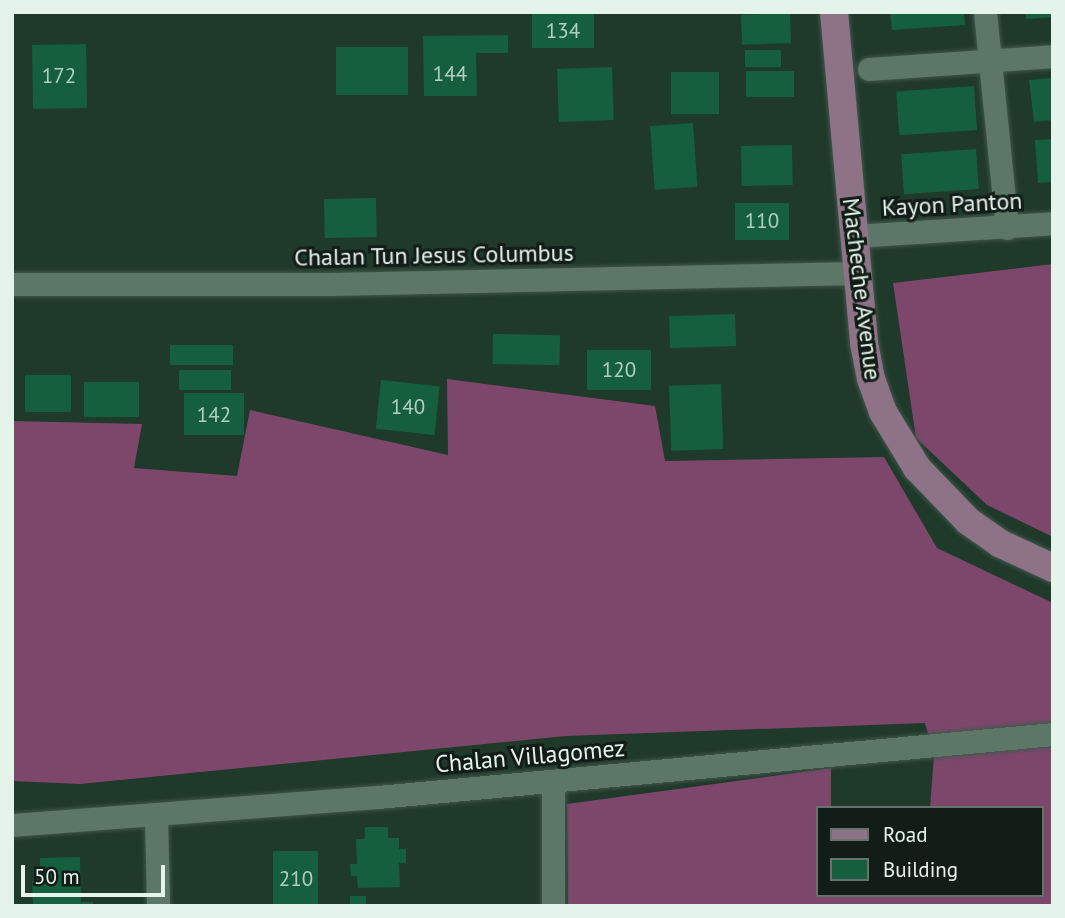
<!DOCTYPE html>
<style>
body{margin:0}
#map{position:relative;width:1065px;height:918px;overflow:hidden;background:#1f392b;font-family:"PT Sans",sans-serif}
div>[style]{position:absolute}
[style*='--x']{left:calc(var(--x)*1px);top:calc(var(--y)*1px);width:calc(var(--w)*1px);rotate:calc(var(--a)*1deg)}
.forest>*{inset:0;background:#7d476c}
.building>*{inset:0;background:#165f3e;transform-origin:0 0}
.roads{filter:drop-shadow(0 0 2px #40574b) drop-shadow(0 0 2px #40574b)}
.minor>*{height:23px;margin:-11.5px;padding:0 11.5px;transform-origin:11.5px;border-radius:11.5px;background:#5c7767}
.major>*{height:28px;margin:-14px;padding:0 14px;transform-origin:14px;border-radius:14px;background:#8e7286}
span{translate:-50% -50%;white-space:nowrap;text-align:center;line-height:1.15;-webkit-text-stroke:6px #121d17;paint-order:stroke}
.number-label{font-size:21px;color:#b1cfc0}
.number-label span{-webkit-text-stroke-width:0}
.street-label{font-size:24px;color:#e5f4eb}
.frame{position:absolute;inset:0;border:14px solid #e5f4eb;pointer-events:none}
.legend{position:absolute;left:816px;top:806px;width:228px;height:91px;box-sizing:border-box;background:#121d17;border:2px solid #66736c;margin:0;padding:9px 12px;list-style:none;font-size:21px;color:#e5f4eb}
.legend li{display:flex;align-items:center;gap:14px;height:35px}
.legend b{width:35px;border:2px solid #66736c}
.scale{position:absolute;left:21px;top:865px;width:144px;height:32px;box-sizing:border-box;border:4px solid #e5f4eb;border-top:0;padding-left:9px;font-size:21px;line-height:24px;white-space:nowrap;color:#e5f4eb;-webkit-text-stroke:5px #121d17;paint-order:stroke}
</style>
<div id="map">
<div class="forest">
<i style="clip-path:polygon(1053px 264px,1053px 537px,987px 505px,916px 438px,893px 283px)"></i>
<i style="clip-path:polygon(447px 379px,655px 406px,665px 461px,884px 457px,937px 548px,1053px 603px,1053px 906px,568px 906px,567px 804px,831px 768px,831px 808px,818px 808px,818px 895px,1042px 895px,1042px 808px,930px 808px,934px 755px,925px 723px,566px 736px,80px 784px,12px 781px,12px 421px,142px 424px,134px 468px,237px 476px,250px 410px,448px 455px)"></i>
</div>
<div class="building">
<i style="clip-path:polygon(890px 12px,964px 12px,965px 25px,892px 30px)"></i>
<i style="clip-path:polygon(1025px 12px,1053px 12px,1053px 17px,1026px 19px)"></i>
<i style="left:790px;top:13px;width:30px;height:49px;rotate:88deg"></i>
<i style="left:532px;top:14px;width:62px;height:34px"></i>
<i style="clip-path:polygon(508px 35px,508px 53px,476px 53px,477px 96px,424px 96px,423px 36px)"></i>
<i style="left:86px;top:44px;width:64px;height:54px;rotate:89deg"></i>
<i style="left:408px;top:47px;width:48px;height:72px;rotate:90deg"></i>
<i style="left:745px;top:50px;width:36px;height:17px"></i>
<i style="left:612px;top:67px;width:53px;height:55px;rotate:88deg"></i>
<i style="left:746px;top:71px;width:48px;height:26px"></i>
<i style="left:671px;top:72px;width:48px;height:42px"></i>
<i style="clip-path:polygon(1053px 78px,1053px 120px,1034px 122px,1029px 80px)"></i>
<i style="left:974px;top:86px;width:44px;height:78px;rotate:86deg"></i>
<i style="left:693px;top:123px;width:64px;height:43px;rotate:86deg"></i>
<i style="clip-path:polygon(1053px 139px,1053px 182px,1038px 183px,1035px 140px)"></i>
<i style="left:792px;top:145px;width:40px;height:51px;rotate:89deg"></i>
<i style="left:976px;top:149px;width:40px;height:75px;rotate:86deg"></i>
<i style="left:376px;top:198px;width:39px;height:52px;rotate:89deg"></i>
<i style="left:735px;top:203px;width:54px;height:37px"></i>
<i style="left:735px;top:314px;width:32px;height:66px;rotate:88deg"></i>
<i style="left:493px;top:334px;width:67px;height:30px;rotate:1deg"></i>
<i style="left:233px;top:345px;width:20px;height:63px;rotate:90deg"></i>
<i style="left:651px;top:350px;width:40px;height:64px;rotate:90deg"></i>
<i style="left:231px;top:370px;width:20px;height:52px;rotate:90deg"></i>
<i style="left:25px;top:375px;width:46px;height:37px"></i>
<i style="left:381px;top:380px;width:59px;height:49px;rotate:6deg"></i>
<i style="left:84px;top:382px;width:55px;height:35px"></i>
<i style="left:721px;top:384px;width:65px;height:52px;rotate:88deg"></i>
<i style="left:244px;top:393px;width:42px;height:60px;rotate:90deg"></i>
<i style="clip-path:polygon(365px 827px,388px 827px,388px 838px,399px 838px,399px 849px,406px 849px,406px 863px,399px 863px,400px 887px,358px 888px,357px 876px,351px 876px,350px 864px,357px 864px,356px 839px,365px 839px)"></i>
<i style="left:273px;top:851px;width:45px;height:55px"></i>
<i style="clip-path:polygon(80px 857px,81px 902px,93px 902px,93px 906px,33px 906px,32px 881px,40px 881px,40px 858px)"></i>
<i style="left:366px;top:896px;width:10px;height:16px;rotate:90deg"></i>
</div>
<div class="roads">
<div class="minor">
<i style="--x:985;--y:12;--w:217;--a:84.2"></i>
<i style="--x:869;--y:69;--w:184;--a:-4"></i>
<i style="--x:854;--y:236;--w:199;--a:-3.7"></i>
<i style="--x:12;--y:284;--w:318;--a:0"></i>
<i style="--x:330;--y:284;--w:527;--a:-1.2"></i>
<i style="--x:156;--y:815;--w:91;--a:88.7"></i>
<i style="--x:12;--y:825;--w:367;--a:-4.4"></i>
<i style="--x:378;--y:797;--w:678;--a:-5.33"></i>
<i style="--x:553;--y:906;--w:125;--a:-90"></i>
</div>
<div class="major">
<i style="--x:834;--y:12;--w:332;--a:84.8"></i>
<i style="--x:864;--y:343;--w:37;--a:79"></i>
<i style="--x:871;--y:379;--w:35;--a:70"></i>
<i style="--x:883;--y:412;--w:66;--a:58.7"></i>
<i style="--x:917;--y:468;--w:74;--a:46.1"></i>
<i style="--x:968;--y:521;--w:38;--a:35"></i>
<i style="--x:999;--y:543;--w:60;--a:24.8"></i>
</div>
</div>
<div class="number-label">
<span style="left:563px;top:31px">134</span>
<span style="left:450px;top:74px">144</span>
<span style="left:59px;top:76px">172</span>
<span style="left:762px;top:221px">110</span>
<span style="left:619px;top:370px">120</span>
<span style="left:408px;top:407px">140</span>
<span style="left:214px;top:415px">142</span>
<span style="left:296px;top:879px">210</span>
</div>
<div class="street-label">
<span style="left:952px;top:204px;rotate:-3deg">Kayon Panton</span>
<span style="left:434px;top:255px;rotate:-1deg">Chalan Tun Jesus Columbus</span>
<span style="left:862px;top:289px;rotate:83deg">Macheche Avenue</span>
<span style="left:530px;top:756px;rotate:-5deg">Chalan Villagomez</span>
</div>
<div class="frame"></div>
<ul class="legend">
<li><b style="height:9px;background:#8e7286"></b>Road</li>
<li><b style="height:19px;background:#165f3e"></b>Building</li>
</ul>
<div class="scale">50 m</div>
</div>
